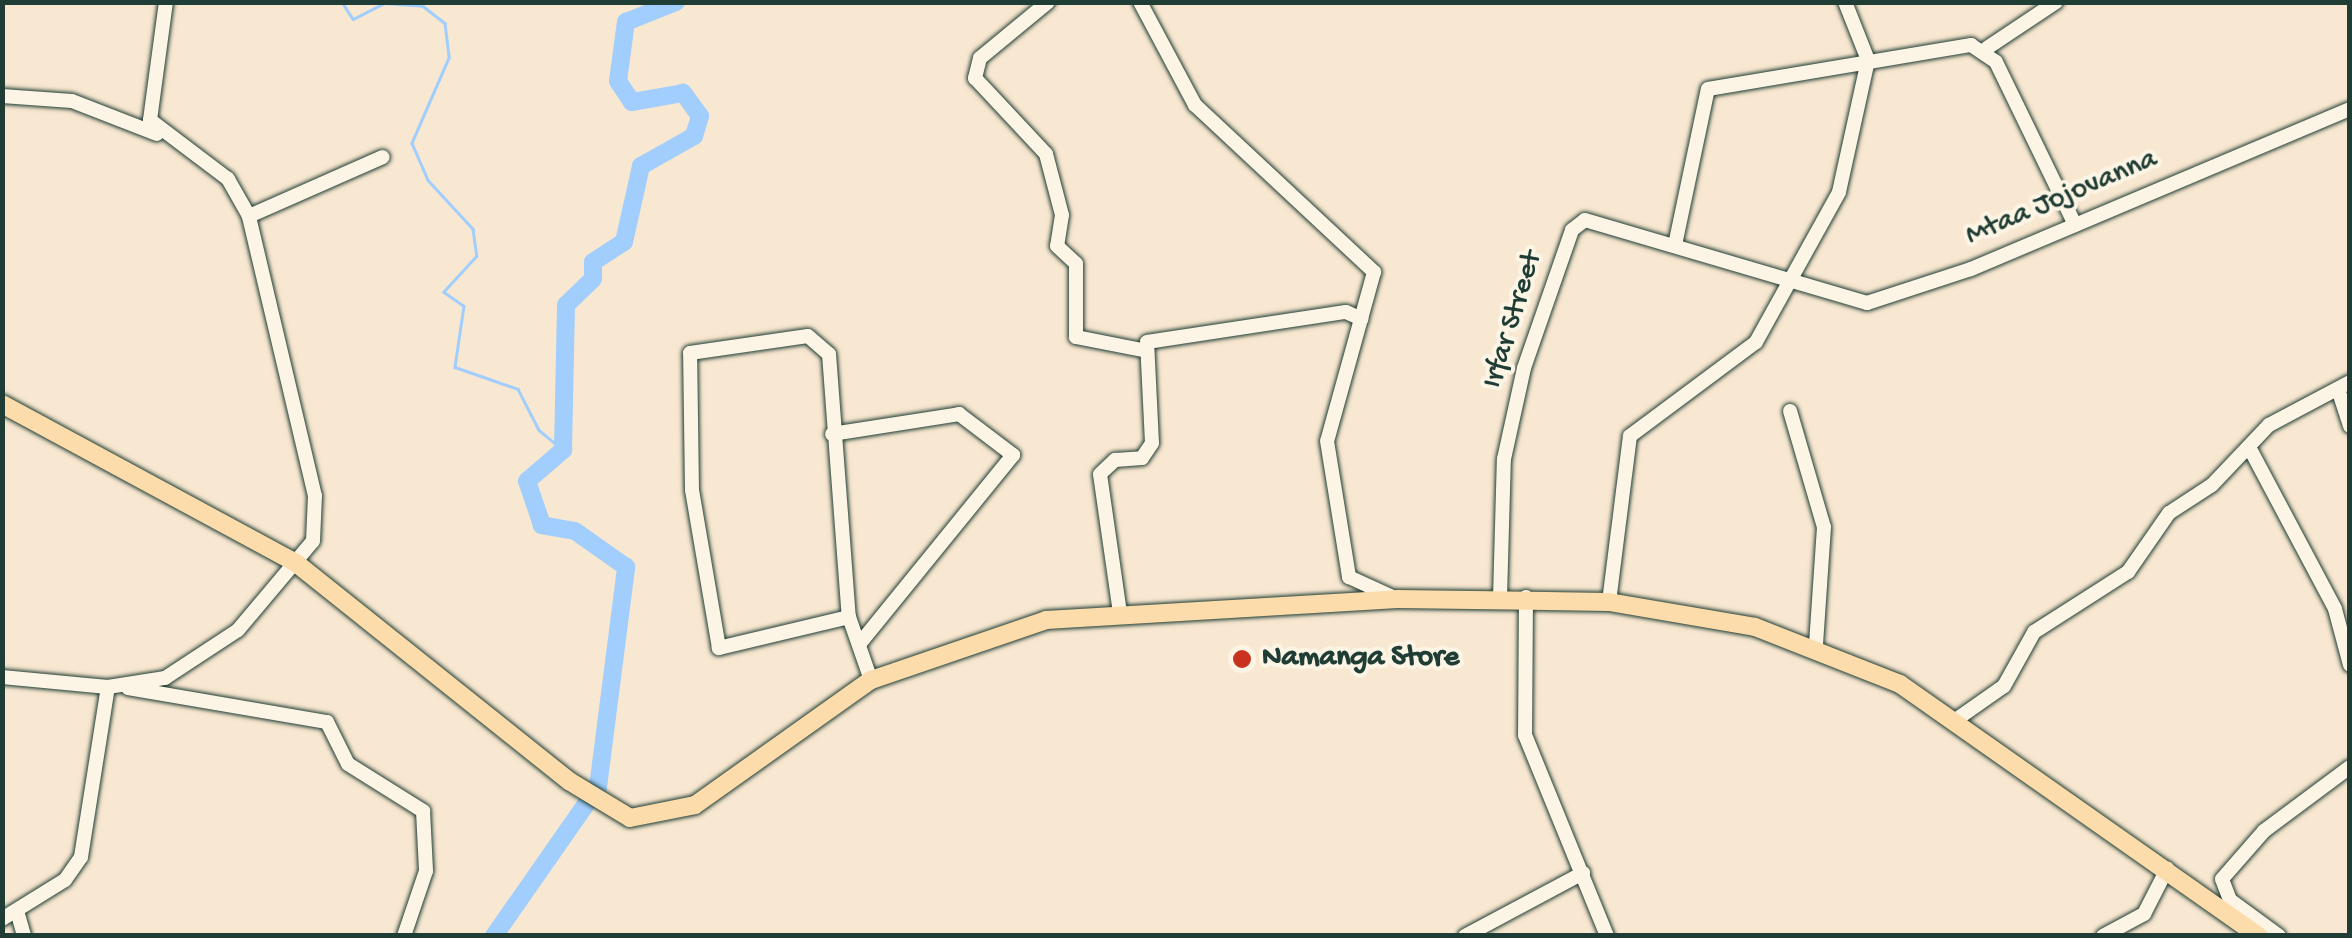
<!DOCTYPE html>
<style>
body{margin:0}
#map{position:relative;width:2352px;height:938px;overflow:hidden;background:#f9e8d1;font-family:"Gochi Hand",sans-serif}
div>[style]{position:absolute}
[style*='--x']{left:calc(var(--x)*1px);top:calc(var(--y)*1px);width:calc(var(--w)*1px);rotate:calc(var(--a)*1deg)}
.stream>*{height:2.5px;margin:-1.25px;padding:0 1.25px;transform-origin:1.25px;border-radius:1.25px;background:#a1cefc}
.river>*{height:18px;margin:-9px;padding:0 9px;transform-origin:9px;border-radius:9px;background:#a1cefc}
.roads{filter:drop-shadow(0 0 2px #1f3d34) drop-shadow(0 0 2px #1f3d34)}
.minor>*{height:14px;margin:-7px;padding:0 7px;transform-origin:7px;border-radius:7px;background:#fcf5e5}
.major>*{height:18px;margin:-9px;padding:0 9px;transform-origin:9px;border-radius:9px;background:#fddcac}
.dots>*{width:28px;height:28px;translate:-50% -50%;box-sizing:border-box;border:5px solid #fcf5e5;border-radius:50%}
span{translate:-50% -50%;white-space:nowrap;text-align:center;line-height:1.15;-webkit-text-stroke:8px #fcf5e5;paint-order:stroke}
.street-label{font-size:30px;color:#1f3d34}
.poi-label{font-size:30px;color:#1f3d34;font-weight:700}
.left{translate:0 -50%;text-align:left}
.frame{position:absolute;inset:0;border:5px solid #1f3d34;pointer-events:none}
</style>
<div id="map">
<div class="stream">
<i style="--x:342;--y:2;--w:20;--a:57"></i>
<i style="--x:353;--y:19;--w:35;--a:-27"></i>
<i style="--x:384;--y:3;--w:39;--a:4"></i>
<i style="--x:423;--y:6;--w:28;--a:38"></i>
<i style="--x:445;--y:23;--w:35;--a:83"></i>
<i style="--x:449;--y:58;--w:93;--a:113.5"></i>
<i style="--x:412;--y:143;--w:40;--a:66.6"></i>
<i style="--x:428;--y:180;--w:67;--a:47.4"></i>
<i style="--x:473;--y:229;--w:27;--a:82"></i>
<i style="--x:477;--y:256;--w:49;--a:132.5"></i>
<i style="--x:444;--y:292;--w:24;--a:35"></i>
<i style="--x:464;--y:306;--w:62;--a:98.4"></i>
<i style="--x:455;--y:367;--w:67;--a:19.2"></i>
<i style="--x:518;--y:389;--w:46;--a:62.9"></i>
<i style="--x:539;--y:430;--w:31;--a:40"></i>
</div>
<div class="river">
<i style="--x:494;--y:936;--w:182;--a:-55.1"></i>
<i style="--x:598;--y:787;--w:222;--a:-82.7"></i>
<i style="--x:626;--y:567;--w:62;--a:-144.8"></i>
<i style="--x:575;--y:531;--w:34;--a:-170"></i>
<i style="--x:542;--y:525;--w:46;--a:-108.8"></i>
<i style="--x:527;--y:481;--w:48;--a:-40.7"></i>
<i style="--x:563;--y:450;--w:145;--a:-88.8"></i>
<i style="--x:566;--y:305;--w:37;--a:-44"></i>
<i style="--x:593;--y:279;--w:17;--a:-90"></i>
<i style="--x:593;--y:262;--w:37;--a:-33"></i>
<i style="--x:624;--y:242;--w:78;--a:-77.4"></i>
<i style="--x:641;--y:166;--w:61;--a:-29.5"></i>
<i style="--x:694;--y:136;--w:21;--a:-73"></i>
<i style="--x:700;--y:116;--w:29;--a:-126"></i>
<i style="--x:683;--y:93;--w:52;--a:170"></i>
<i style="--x:632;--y:102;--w:25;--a:-124"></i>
<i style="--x:618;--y:81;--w:60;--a:-82.3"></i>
<i style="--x:626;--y:22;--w:54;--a:-21.8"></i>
</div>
<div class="roads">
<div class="minor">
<i style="--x:1048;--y:2;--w:88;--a:140.5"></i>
<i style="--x:980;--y:58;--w:21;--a:104"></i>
<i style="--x:975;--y:78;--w:104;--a:46.9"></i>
<i style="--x:1046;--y:154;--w:63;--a:75.3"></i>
<i style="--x:1062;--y:215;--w:31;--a:99"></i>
<i style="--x:1057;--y:246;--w:26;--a:43"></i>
<i style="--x:1076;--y:264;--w:73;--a:90"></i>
<i style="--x:1076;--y:337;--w:67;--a:11.1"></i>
<i style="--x:1140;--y:2;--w:117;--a:61.9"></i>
<i style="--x:1195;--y:105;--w:245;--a:43"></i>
<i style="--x:1374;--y:272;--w:175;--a:105.5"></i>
<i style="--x:1327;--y:441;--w:138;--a:80.8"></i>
<i style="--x:1349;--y:577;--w:53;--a:24.6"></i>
<i style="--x:1987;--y:48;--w:83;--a:-33.7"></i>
<i style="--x:2;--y:96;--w:70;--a:4.1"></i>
<i style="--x:72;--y:101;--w:91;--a:21.2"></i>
<i style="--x:249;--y:216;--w:146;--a:-23.8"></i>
<i style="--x:1675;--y:245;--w:159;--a:-78.1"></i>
<i style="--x:1708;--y:89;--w:267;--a:-9.5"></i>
<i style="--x:1971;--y:45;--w:30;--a:34"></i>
<i style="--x:1996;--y:62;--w:181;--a:64.1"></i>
<i style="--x:2338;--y:389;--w:39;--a:72"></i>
<i style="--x:1790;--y:411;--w:121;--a:73.7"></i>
<i style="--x:1824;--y:527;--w:118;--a:93.9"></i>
<i style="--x:832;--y:434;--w:129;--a:-8.9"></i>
<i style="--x:959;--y:414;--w:68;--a:37.2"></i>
<i style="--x:1013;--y:455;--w:241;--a:129.1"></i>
<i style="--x:2249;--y:447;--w:183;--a:62"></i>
<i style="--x:2335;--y:609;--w:58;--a:75"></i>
<i style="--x:1526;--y:597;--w:138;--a:90.4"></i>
<i style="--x:1525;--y:735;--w:217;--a:67.8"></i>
<i style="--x:1500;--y:598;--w:139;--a:-88.4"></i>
<i style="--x:1504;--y:459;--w:93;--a:-77.6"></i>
<i style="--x:1524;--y:368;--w:146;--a:-70.8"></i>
<i style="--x:1572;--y:230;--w:16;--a:-38"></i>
<i style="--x:1585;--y:220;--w:294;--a:16.4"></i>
<i style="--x:1867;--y:303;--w:109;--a:-18.1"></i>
<i style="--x:1971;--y:269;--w:411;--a:-22.9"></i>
<i style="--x:1609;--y:602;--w:167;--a:-82.8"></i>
<i style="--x:1630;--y:436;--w:157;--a:-36.7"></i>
<i style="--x:1756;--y:342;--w:171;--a:-61"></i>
<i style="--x:1839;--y:192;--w:135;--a:-77.6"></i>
<i style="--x:1868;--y:60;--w:62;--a:-111.6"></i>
<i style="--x:1120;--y:613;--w:140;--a:-98.2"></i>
<i style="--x:1100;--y:474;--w:21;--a:-43"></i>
<i style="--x:1115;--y:460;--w:27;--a:-4"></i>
<i style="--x:1142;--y:458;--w:18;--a:-56"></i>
<i style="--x:1152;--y:443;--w:101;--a:-92.8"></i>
<i style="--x:1147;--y:342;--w:201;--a:-8.6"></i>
<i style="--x:1346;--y:312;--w:17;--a:24"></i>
<i style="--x:849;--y:617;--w:134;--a:166.6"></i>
<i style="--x:719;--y:648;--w:160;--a:-99.7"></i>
<i style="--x:692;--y:490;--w:137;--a:-90.8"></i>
<i style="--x:690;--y:353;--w:119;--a:-8.2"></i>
<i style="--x:808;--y:336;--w:28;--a:41"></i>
<i style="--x:829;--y:354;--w:264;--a:85.7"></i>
<i style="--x:849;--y:617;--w:67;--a:70.8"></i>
<i style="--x:2;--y:677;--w:106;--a:5.4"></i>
<i style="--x:108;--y:687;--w:58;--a:-9"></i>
<i style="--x:165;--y:678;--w:87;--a:-33.3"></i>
<i style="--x:238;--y:630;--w:116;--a:-49.9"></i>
<i style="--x:313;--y:541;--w:45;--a:-87.5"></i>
<i style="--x:315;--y:496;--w:288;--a:-103.3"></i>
<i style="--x:249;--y:216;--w:43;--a:-119.6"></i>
<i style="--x:228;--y:179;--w:98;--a:-142.9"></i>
<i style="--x:150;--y:120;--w:119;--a:-82.3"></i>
<i style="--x:128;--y:688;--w:202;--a:9.7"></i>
<i style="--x:327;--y:722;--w:47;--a:63.4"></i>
<i style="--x:348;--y:764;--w:89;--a:32.1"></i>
<i style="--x:423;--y:811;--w:60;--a:87.1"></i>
<i style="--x:426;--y:871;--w:69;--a:108.7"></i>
<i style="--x:1957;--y:719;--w:57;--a:-35.1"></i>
<i style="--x:2004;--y:686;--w:62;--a:-60.9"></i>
<i style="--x:2034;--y:632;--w:112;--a:-32.6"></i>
<i style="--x:2128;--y:572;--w:72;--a:-55.2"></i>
<i style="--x:2169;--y:513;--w:51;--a:-33.1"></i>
<i style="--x:2212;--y:485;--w:83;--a:-46.5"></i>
<i style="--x:2269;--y:425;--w:92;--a:-28"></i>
<i style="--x:17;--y:911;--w:26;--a:74"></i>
<i style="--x:2;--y:919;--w:74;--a:-31.8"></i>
<i style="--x:65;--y:880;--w:28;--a:-55"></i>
<i style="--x:81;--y:857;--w:172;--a:-81"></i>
<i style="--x:1465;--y:936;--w:134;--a:-28.1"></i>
<i style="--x:2103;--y:936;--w:47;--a:-28.2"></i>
<i style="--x:2144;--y:914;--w:51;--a:-62.9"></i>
<i style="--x:2279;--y:936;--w:61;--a:-143.7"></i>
<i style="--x:2230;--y:900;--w:22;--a:-111"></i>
<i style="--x:2222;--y:879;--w:64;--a:-48.8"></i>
<i style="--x:2264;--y:831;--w:107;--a:-36.7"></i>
</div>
<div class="major">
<i style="--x:2;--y:404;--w:334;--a:28.4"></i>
<i style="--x:296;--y:563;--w:349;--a:38.6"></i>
<i style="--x:569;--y:781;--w:71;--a:31.2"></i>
<i style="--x:630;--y:818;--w:66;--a:-11.3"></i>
<i style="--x:695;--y:805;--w:216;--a:-35.4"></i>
<i style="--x:871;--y:680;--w:185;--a:-18.9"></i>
<i style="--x:1046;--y:620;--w:352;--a:-3.4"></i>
<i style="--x:1397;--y:599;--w:212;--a:0.8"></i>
<i style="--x:1609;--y:602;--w:148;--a:9.7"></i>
<i style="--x:1755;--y:627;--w:156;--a:21.5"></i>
<i style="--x:1900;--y:684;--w:439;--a:35.1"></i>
</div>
</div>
<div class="dots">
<i style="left:1242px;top:659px;background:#c8321e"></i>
</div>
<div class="street-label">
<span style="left:2062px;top:199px;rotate:-23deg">Mtaa Jojovanna</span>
<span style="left:1514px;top:320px;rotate:-73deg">Irfar Street</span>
</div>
<div class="poi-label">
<span class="left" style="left:1262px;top:659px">Namanga Store</span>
</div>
<div class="frame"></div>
</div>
